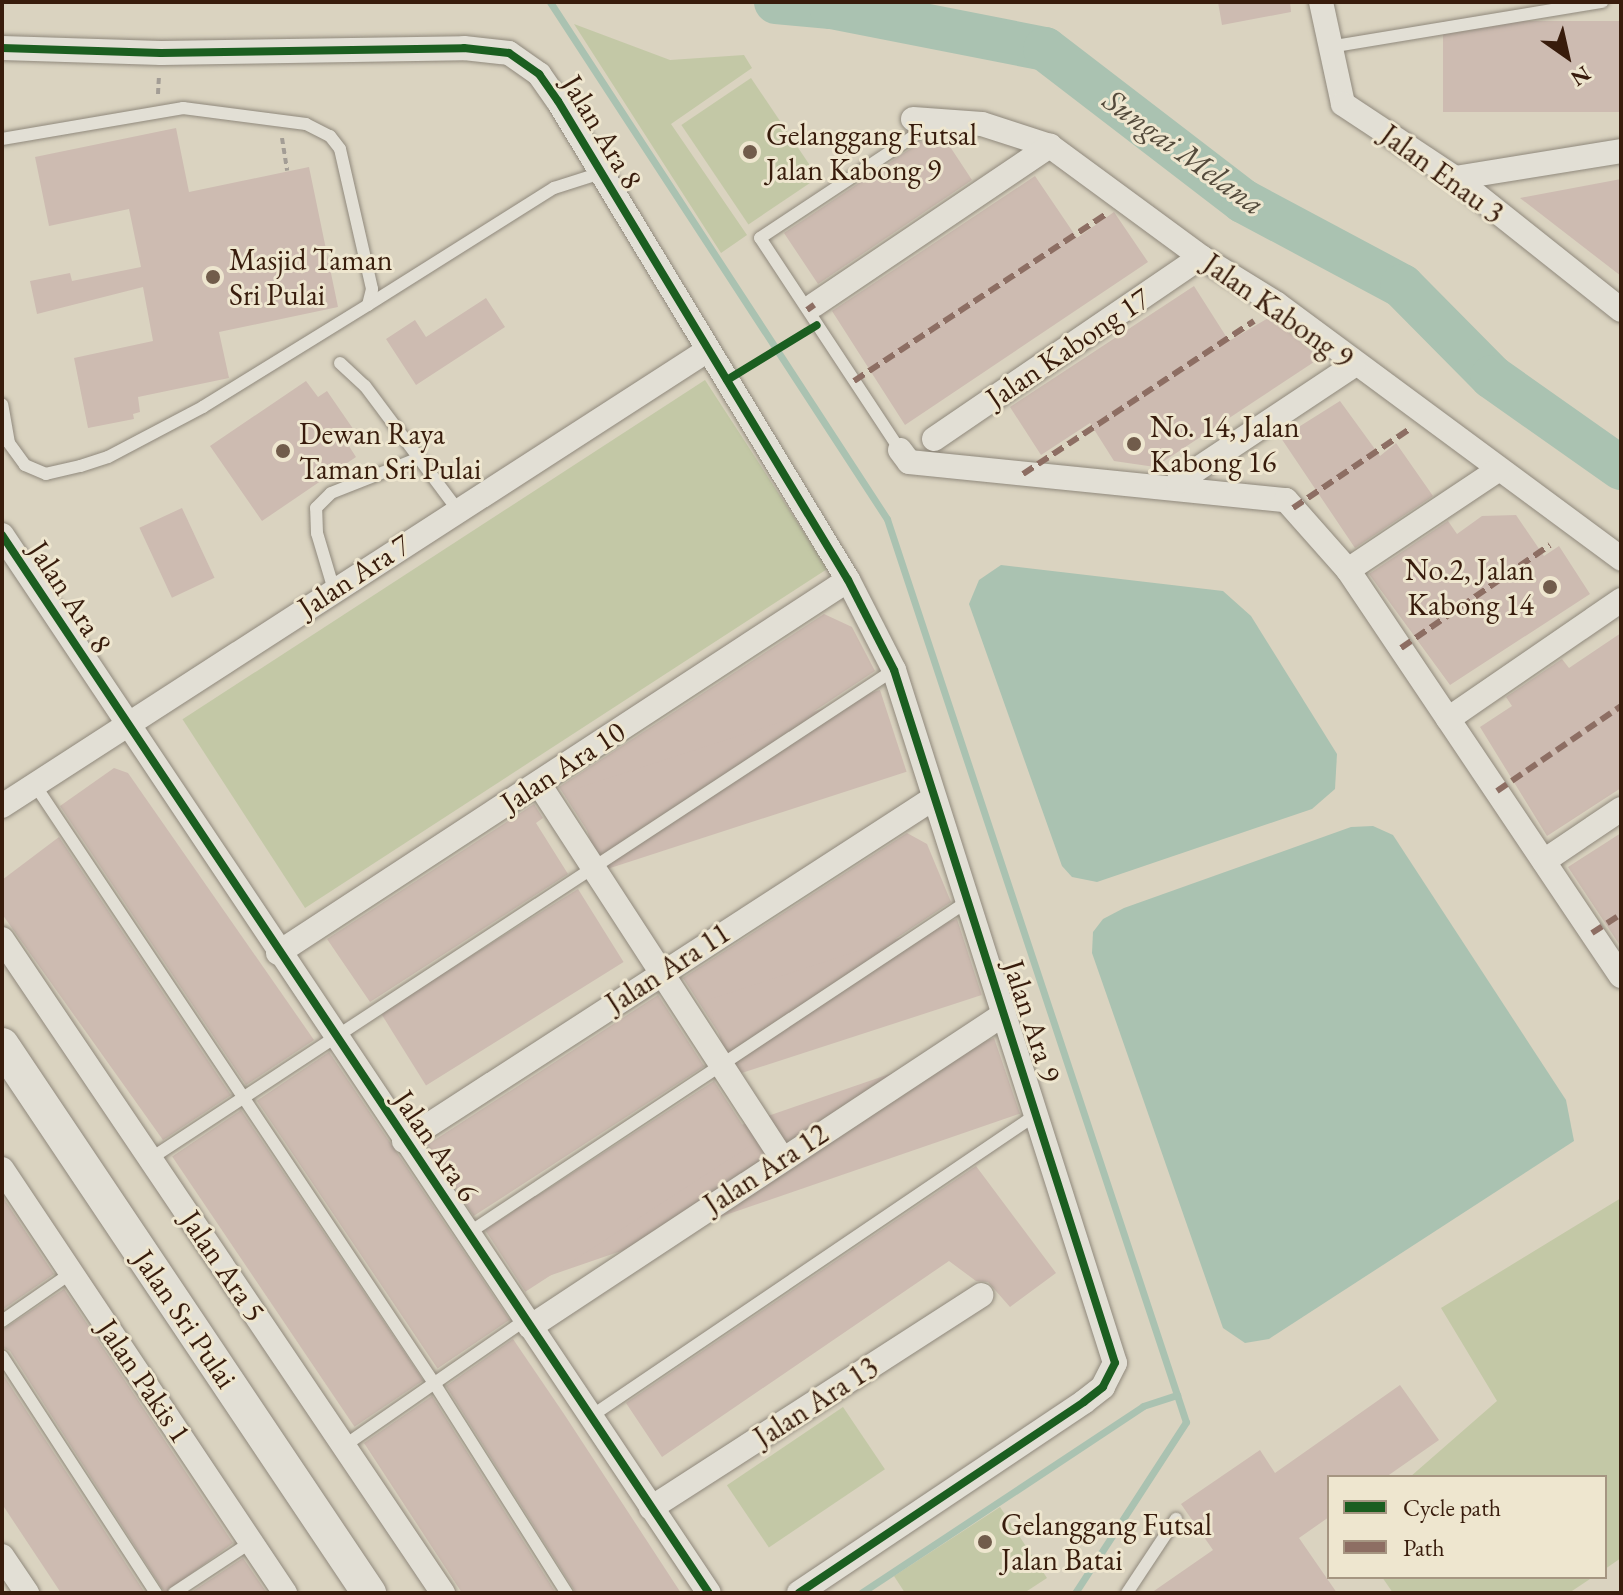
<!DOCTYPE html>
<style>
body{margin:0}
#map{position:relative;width:1623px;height:1595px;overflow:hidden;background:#dad3c0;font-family:"EB Garamond",serif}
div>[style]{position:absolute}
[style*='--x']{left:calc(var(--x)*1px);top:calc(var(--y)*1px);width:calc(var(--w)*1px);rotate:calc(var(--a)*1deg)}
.green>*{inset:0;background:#c3c8a6;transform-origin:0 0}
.water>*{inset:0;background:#aac2b1}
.stream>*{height:7px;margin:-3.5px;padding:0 3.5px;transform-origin:3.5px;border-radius:3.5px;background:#aac2b1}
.river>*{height:44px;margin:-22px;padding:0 22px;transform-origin:22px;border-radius:22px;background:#aac2b1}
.building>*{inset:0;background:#cdbbb1;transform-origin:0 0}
.path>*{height:4px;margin-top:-2px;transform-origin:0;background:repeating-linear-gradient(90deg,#a39d95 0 6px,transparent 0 10px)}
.roads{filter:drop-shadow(0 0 2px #90897c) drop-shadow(0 0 2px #90897c)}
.lane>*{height:12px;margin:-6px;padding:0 6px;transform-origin:6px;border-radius:6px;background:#e2dfd5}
.street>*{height:24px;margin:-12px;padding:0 12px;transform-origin:12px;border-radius:12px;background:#e2dfd5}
.secondary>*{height:34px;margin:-17px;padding:0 17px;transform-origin:17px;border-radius:17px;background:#e2dfd5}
.quiet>*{height:6px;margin-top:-3px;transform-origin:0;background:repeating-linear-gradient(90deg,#8d6e63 0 12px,transparent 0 18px)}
.cycleway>*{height:8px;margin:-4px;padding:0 4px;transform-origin:4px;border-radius:4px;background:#1b5e20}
.dots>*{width:22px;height:22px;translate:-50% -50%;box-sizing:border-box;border:4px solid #eee6cf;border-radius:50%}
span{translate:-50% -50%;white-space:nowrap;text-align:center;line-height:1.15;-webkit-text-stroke:6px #eee6cf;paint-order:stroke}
.street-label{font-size:30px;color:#381c0c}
.poi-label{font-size:30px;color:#381c0c}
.left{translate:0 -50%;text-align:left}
.right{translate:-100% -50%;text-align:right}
.water-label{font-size:32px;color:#544b3c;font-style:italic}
.frame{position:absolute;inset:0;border:4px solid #381c0c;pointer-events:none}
.legend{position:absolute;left:1327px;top:1475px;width:280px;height:104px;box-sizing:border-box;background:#eee6cf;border:2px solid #a59581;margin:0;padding:10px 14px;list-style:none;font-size:24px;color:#381c0c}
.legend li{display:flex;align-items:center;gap:16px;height:40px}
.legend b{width:40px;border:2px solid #a59581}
.north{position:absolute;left:1527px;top:16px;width:80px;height:80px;-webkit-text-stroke:6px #eee6cf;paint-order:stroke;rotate:146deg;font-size:22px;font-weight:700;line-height:32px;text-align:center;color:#381c0c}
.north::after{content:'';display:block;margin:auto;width:28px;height:36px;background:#381c0c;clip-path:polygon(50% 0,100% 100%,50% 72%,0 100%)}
</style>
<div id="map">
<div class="green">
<i style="clip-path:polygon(574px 24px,670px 60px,744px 55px,752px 68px,671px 124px,747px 235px,721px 253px)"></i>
<i style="left:751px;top:78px;width:120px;height:84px;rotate:56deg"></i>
<i style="left:705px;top:380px;width:225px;height:623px;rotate:57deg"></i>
<i style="clip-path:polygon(1621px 1198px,1621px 1558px,1605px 1569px,1605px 1477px,1410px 1477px,1497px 1401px,1441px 1308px)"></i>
<i style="left:843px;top:1407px;width:75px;height:140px;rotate:56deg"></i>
<i style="clip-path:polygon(1000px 1507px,1047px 1578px,1024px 1593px,905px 1593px,894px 1576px)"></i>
<i style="clip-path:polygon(1382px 1577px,1593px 1577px,1569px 1593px,1393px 1593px)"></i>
</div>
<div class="water">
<i style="clip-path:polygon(1001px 565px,1223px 591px,1251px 616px,1337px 754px,1335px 789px,1312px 809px,1097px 882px,1072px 877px,1062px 866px,969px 604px,979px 580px)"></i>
<i style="clip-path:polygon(1373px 826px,1393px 835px,1566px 1100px,1574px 1141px,1269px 1339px,1245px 1343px,1223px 1328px,1092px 953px,1093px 932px,1103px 919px,1124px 908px,1351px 827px)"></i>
</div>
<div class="stream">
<i style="--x:550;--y:2;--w:617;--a:56.9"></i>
<i style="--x:887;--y:519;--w:951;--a:71.68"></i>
<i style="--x:1186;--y:1422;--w:204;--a:123"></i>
<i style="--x:861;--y:1593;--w:338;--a:-33.5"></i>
<i style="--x:1143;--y:1406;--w:36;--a:-18"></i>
</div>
<div class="river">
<i style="--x:776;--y:2;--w:55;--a:5.2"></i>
<i style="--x:831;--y:7;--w:218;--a:11.1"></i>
<i style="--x:1045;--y:49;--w:250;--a:37.5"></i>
<i style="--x:1243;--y:201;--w:180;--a:28.1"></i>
<i style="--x:1402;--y:286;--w:128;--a:45.3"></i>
<i style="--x:1492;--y:377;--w:158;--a:35.2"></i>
</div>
<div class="building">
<i style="clip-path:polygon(1218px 2px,1290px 2px,1291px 12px,1222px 25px)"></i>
<i style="left:1621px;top:21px;width:91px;height:178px;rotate:90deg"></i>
<i style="clip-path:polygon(176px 128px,189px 192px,309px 167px,338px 307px,219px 332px,229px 378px,138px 397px,140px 412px,133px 414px,134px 419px,88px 428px,74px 358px,153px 341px,143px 287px,37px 314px,30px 281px,70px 273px,72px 281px,141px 267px,129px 209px,49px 226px,35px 157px)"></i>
<i style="clip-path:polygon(931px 135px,943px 136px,972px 180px,818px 284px,784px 233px)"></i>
<i style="clip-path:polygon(1035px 176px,1077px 238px,1114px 212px,1148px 262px,905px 425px,832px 311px)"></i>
<i style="clip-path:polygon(1621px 179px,1621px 276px,1520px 198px)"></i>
<i style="clip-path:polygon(1194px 286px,1229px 341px,1270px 317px,1320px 358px,1155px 467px,1114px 461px,1090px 423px,1041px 455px,1010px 407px)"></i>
<i style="clip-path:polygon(486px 298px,505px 327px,416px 385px,386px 339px,415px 320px,426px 337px)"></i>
<i style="clip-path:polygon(306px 381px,318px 397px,327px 391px,358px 436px,347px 443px,356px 457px,262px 521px,210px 446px)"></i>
<i style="clip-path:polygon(1340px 401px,1380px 456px,1396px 443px,1433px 496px,1355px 548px,1281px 438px)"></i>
<i style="left:182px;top:508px;width:77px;height:47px;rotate:65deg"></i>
<i style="clip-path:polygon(1516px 515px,1544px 556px,1559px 546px,1590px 594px,1450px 685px,1369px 574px,1448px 521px,1457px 534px,1482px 516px)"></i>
<i style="clip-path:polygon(824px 614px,852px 627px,875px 671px,601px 852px,559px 787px)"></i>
<i style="clip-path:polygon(1621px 633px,1621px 788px,1547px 836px,1480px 727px,1512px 706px,1506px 697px,1562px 659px,1569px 668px)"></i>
<i style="left:880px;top:690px;width:86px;height:322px;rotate:72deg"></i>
<i style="clip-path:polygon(114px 768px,128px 773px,314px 1040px,246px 1085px,60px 806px)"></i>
<i style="clip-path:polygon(534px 804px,543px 818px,536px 823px,568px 874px,370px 1002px,327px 939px)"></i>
<i style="clip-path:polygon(907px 833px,927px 844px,951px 902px,729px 1049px,683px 978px)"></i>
<i style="clip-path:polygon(1621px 833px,1621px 947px,1568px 867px)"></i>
<i style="clip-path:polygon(59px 837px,231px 1095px,163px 1140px,2px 914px,2px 880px)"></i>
<i style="left:578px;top:889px;width:86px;height:233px;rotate:58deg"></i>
<i style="left:957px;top:919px;width:80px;height:262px;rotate:72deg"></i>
<i style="left:658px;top:995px;width:85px;height:275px;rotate:57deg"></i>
<i style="left:994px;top:1038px;width:80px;height:510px;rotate:71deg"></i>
<i style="left:329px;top:1052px;width:323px;height:87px;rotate:56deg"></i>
<i style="left:714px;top:1081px;width:74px;height:273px;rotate:57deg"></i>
<i style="left:241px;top:1110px;width:326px;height:83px;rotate:56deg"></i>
<i style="clip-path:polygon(976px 1166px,1056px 1273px,1010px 1307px,988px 1282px,976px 1281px,949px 1261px,662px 1457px,626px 1403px)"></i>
<i style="clip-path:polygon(2px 1196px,54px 1274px,2px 1310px)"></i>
<i style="clip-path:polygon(64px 1289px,233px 1543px,165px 1593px,10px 1351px,2px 1347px,2px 1330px)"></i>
<i style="clip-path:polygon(513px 1339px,564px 1414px,681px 1593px,576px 1593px,446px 1386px)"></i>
<i style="clip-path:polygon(2px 1373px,145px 1593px,61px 1593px,2px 1504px)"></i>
<i style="clip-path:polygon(1400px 1385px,1439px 1440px,1386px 1477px,1329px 1477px,1329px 1517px,1299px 1538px,1337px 1593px,1151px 1593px,1213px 1550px,1181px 1504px,1260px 1450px,1275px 1473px)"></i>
<i style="clip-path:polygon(432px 1396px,556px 1593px,462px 1593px,364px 1443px)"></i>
<i style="clip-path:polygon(243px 1558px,267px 1593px,190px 1593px)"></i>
</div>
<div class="path">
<i style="--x:158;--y:94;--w:19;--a:-87"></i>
<i style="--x:282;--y:138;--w:33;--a:81"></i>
</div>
<div class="roads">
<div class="lane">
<i style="--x:1329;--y:47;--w:277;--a:-9.4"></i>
<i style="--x:2;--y:139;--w:184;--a:-9.7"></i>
<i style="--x:183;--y:108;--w:124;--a:7.4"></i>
<i style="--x:306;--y:124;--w:27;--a:27"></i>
<i style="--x:330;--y:136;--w:16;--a:52"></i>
<i style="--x:340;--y:149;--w:144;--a:77.1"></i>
<i style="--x:372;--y:289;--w:16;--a:104"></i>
<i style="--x:368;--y:305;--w:194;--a:148.3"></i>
<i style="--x:203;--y:407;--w:107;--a:152.2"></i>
<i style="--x:108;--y:457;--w:29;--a:162"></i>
<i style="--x:80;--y:466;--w:35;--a:167"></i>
<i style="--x:46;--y:474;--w:23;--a:-157"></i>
<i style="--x:25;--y:465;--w:27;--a:-126"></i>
<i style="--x:9;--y:443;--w:39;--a:-100"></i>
<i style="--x:368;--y:305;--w:220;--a:-32.2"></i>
<i style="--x:554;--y:188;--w:46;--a:-17.7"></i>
<i style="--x:340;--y:363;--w:34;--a:43"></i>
<i style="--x:365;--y:386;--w:154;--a:53.2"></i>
<i style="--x:900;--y:450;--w:254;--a:-123.4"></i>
<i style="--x:760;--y:238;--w:206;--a:-33.5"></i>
<i style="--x:334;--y:590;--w:59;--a:-106.6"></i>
<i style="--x:317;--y:533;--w:25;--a:-92"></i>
<i style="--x:316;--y:508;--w:21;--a:-45"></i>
<i style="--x:331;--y:493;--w:92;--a:-21.6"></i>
<i style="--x:35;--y:785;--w:719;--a:56.29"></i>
<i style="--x:434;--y:1383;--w:249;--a:57.7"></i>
<i style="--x:150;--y:1159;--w:890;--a:-33.32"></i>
<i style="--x:467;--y:1234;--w:602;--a:-33.61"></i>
<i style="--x:2;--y:1321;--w:84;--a:-34.8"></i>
<i style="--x:2;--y:1356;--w:283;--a:57"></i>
<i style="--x:590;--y:1417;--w:540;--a:-34.13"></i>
<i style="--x:344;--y:1446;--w:221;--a:-34.8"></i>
<i style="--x:174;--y:1593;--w:92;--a:-33.5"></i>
<i style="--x:1127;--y:1593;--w:89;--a:-56.5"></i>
</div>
<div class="street">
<i style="--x:1321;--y:2;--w:104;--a:77.8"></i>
<i style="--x:1343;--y:104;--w:134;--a:33.5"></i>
<i style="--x:1455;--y:178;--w:212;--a:38.5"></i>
<i style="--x:2;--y:48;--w:159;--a:1.8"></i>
<i style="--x:161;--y:53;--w:303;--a:-0.9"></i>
<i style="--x:464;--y:48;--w:45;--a:6.3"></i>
<i style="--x:509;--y:53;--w:37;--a:35"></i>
<i style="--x:539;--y:74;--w:33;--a:55"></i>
<i style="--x:558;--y:101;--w:560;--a:58.81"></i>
<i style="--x:848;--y:580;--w:101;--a:62.9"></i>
<i style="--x:894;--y:670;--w:727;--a:72.31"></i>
<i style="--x:1115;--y:1363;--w:27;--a:117"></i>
<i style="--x:1103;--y:1387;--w:24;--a:142"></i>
<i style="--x:1084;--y:1402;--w:343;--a:146.2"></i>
<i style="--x:913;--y:119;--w:69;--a:4.1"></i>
<i style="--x:982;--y:124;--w:71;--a:17.9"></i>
<i style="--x:1050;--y:146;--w:187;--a:36.3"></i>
<i style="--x:1201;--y:257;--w:89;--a:31.7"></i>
<i style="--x:1277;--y:304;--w:428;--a:36.5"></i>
<i style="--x:1455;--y:178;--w:168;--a:-9.2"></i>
<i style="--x:814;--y:305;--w:285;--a:-34"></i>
<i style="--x:934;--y:439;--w:323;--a:-34.3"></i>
<i style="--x:900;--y:450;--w:15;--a:53"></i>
<i style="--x:909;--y:462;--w:379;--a:5.8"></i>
<i style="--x:1286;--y:500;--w:94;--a:48.5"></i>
<i style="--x:1348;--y:570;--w:489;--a:56.1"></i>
<i style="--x:1178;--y:482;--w:211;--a:-33.6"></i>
<i style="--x:2;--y:535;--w:1272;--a:56.25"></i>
<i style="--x:1348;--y:570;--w:180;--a:-33.7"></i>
<i style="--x:1448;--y:719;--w:210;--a:-34.5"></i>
<i style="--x:539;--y:784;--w:446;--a:57"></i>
<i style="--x:2;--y:806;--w:840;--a:-32.86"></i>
<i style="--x:1544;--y:861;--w:93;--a:-34"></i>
<i style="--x:2;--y:939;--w:789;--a:56.01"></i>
<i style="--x:278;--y:953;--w:681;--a:-33.2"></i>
<i style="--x:404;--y:1141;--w:631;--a:-32.91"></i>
<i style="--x:2;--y:1169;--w:510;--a:56.28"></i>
<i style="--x:530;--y:1327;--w:568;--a:-33.44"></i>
<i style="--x:651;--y:1508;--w:393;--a:-32.8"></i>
<i style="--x:2;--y:1556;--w:45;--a:56"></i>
</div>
<div class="secondary">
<i style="--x:2;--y:1045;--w:660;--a:56.19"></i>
</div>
</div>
<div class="quiet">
<i style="--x:807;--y:310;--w:9;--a:-36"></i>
<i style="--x:854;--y:381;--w:302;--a:-33.5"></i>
<i style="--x:1023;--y:474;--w:277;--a:-33.5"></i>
<i style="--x:1293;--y:508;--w:143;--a:-34.1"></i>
<i style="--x:1401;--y:648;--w:181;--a:-34.7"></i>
<i style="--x:1497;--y:791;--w:150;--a:-34.4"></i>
<i style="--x:1592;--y:933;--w:35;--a:-33"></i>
</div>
<div class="cycleway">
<i style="--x:2;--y:48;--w:159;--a:1.8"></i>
<i style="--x:161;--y:53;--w:303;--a:-0.9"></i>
<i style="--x:464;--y:48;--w:45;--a:6.3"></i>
<i style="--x:509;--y:53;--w:37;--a:35"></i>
<i style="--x:539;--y:74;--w:33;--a:55"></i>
<i style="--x:558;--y:101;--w:560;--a:58.81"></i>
<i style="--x:848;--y:580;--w:101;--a:62.9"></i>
<i style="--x:894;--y:670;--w:727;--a:72.31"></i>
<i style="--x:1115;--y:1363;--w:27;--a:117"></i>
<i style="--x:1103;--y:1387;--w:24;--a:142"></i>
<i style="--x:1084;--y:1402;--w:343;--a:146.2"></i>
<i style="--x:727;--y:380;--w:105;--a:-31.4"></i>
<i style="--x:2;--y:535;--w:1272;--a:56.25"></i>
</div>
<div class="dots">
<i style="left:750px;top:152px;background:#715c4b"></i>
<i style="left:213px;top:277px;background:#715c4b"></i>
<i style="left:1134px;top:444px;background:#715c4b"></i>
<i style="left:283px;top:451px;background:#715c4b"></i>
<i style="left:1550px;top:587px;background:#715c4b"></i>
<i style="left:985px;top:1542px;background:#715c4b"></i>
</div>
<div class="street-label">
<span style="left:602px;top:132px;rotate:59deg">Jalan Ara 8</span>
<span style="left:1442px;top:174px;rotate:36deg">Jalan Enau 3</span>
<span style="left:1278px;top:311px;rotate:35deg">Jalan Kabong 9</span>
<span style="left:1068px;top:348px;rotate:-34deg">Jalan Kabong 17</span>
<span style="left:354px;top:576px;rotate:-33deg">Jalan Ara 7</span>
<span style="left:70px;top:597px;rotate:57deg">Jalan Ara 8</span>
<span style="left:563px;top:767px;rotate:-33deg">Jalan Ara 10</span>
<span style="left:668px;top:968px;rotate:-33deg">Jalan Ara 11</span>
<span style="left:1032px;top:1021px;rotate:72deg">Jalan Ara 9</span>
<span style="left:436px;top:1146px;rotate:56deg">Jalan Ara 6</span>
<span style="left:766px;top:1169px;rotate:-33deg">Jalan Ara 12</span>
<span style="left:223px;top:1266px;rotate:56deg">Jalan Ara 5</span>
<span style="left:185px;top:1319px;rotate:56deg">Jalan Sri Pulai</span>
<span style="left:144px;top:1381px;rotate:56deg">Jalan Pakis 1</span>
<span style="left:816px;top:1402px;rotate:-33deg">Jalan Ara 13</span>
</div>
<div class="poi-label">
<span class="left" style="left:766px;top:152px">Gelanggang Futsal<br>Jalan Kabong 9</span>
<span class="left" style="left:229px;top:277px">Masjid Taman<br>Sri Pulai</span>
<span class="left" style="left:1150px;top:444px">No. 14, Jalan<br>Kabong 16</span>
<span class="left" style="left:299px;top:451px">Dewan Raya<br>Taman Sri Pulai</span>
<span class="right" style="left:1534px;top:587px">No.2, Jalan<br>Kabong 14</span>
<span class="left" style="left:1001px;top:1542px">Gelanggang Futsal<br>Jalan Batai</span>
</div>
<div class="water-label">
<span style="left:1184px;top:152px;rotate:36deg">Sungai Melana</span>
</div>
<div class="frame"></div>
<ul class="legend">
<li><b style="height:10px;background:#1b5e20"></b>Cycle path</li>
<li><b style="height:10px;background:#8d6e63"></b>Path</li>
</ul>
<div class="north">N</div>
</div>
